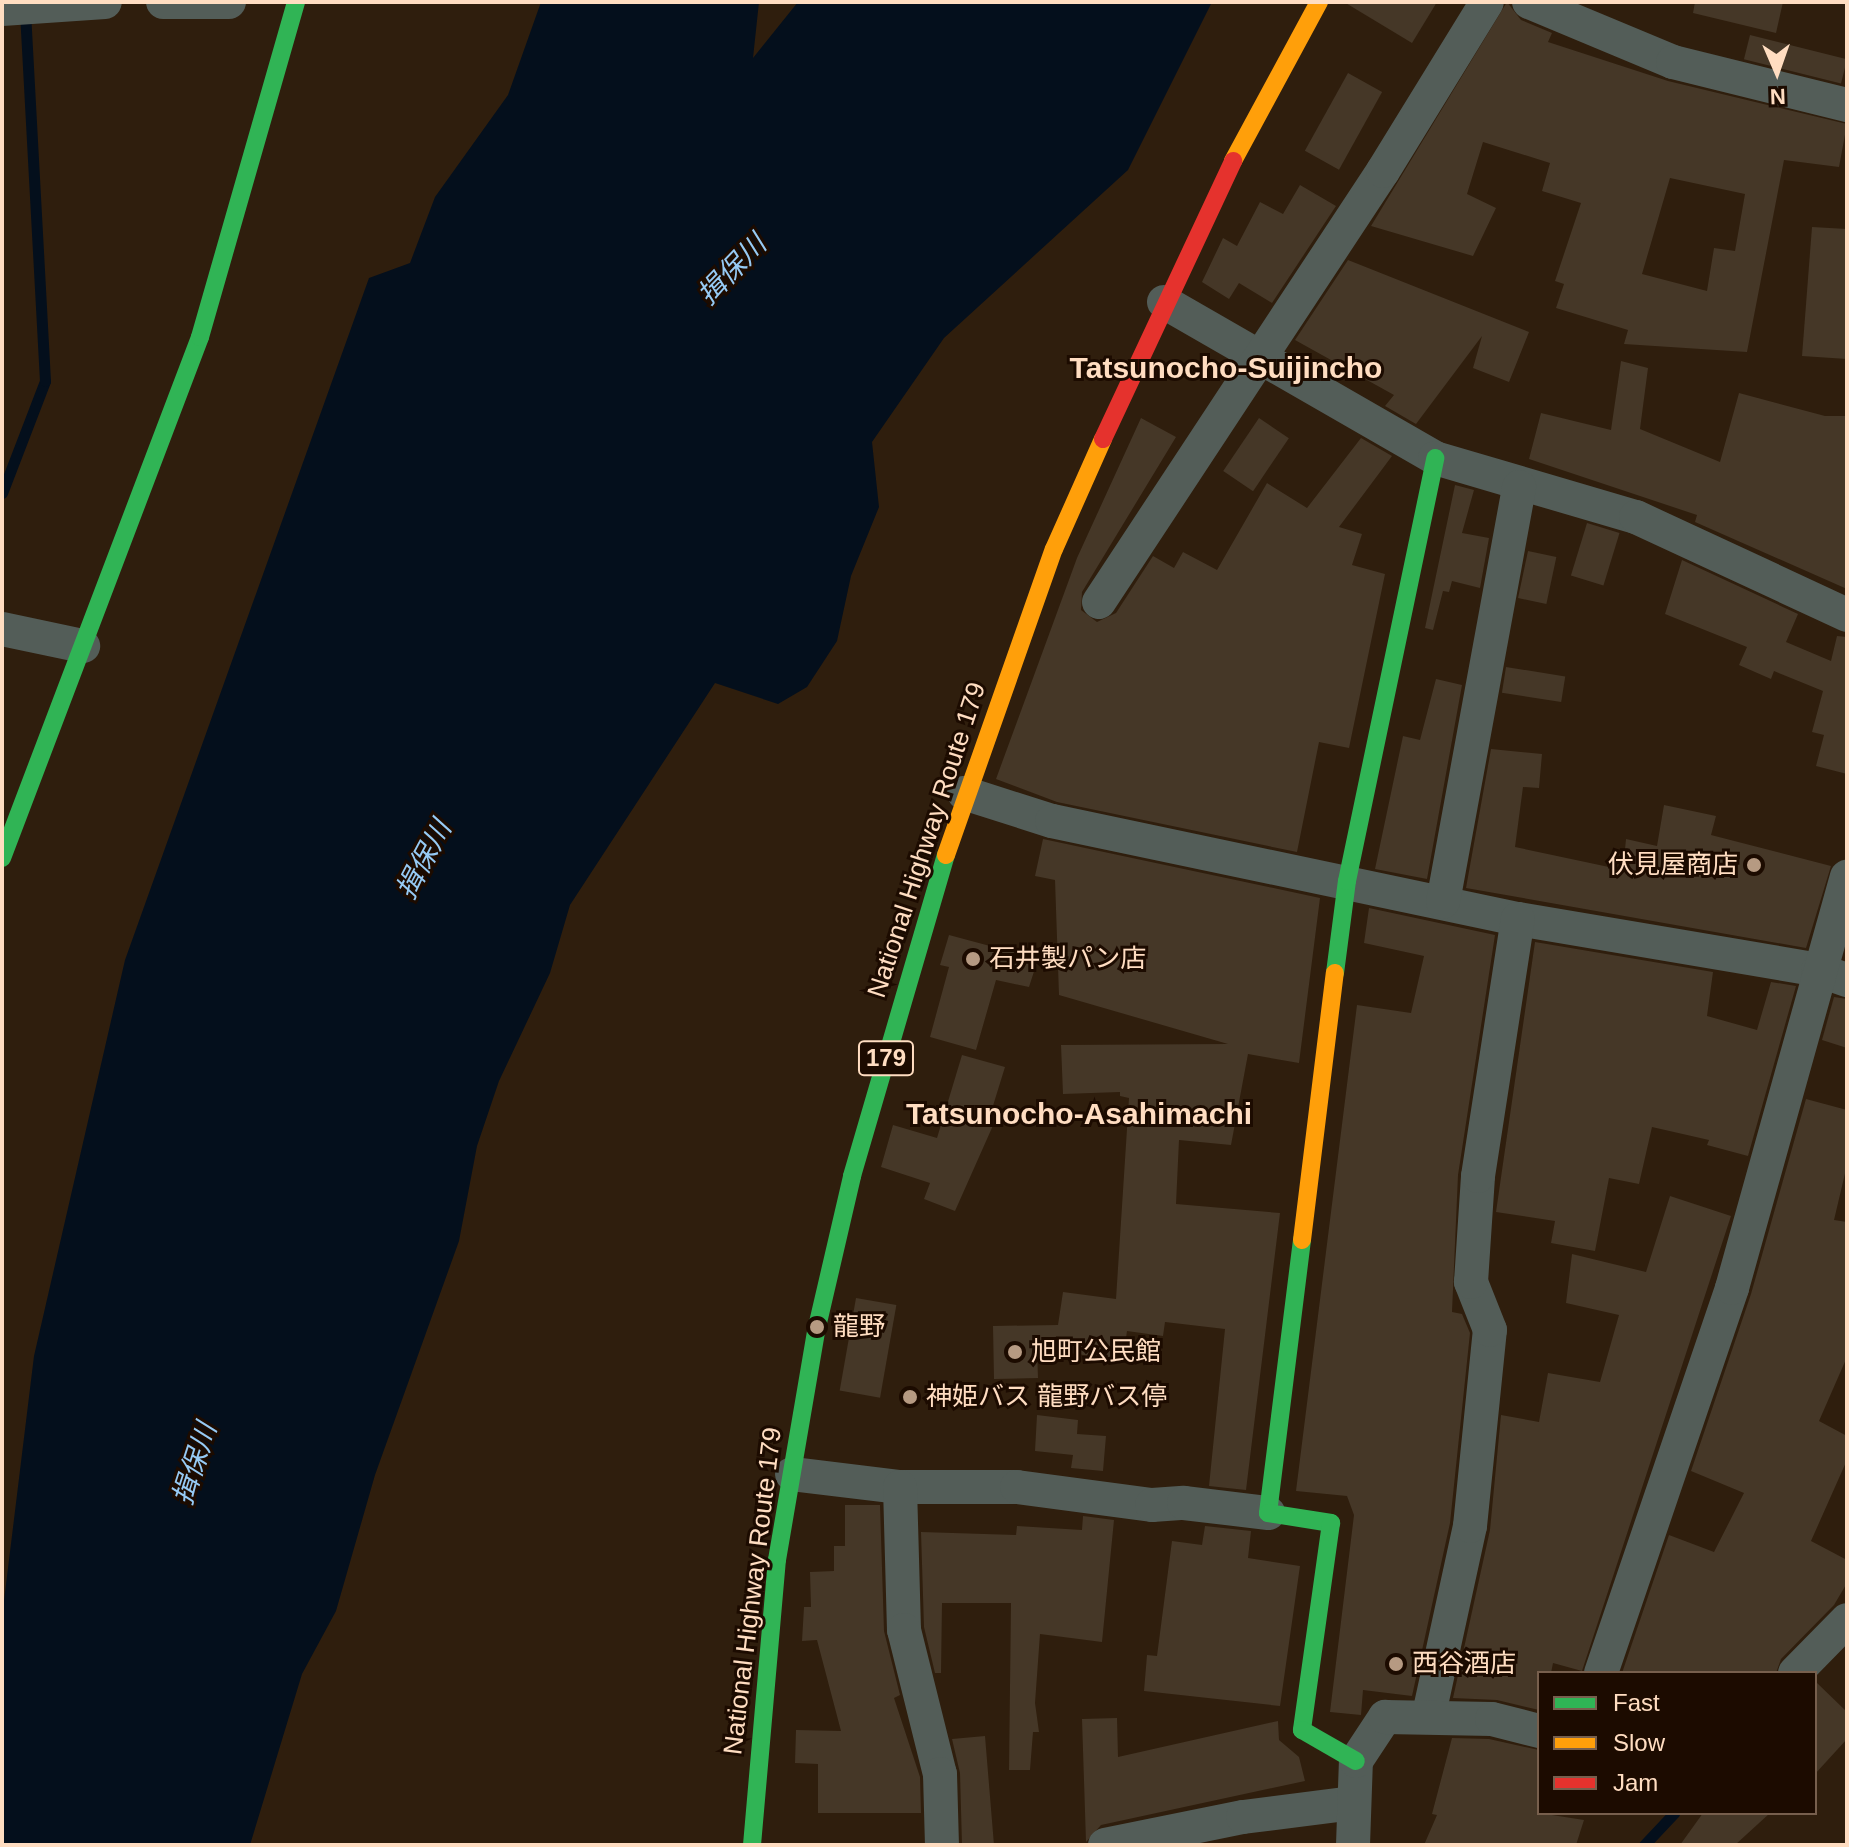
<!DOCTYPE html>
<meta charset="utf-8">
<style>
body{margin:0}
#map{position:relative;width:1849px;height:1847px;overflow:hidden;background:#2f1e0d;font-family:Arial,"Noto Sans JP",sans-serif}
div>[style]{position:absolute}
[style*='--x']{left:calc(var(--x)*1px);top:calc(var(--y)*1px);width:calc(var(--w)*1px);rotate:calc(var(--a)*1deg)}
.water>*{inset:0;background:#040f1c}
.stream>*{height:11px;margin:-5.5px;padding:0 5.5px;transform-origin:5.5px;border-radius:5.5px;background:#040f1c}
.building>*{inset:0;background:#453727;transform-origin:0 0}
.street>*{height:34px;margin:-17px;padding:0 17px;transform-origin:17px;border-radius:17px;background:#535d58}
.fast>*{height:18px;margin:-9px;padding:0 9px;transform-origin:9px;border-radius:9px;background:#30b455}
.slow>*{height:18px;margin:-9px;padding:0 9px;transform-origin:9px;border-radius:9px;background:#ff9f0a}
.jam>*{height:18px;margin:-9px;padding:0 9px;transform-origin:9px;border-radius:9px;background:#e5322d}
.dots>*{width:22px;height:22px;translate:-50% -50%;box-sizing:border-box;border:4px solid #1c0b00;border-radius:50%}
span{translate:-50% -50%;white-space:nowrap;text-align:center;line-height:1.15;-webkit-text-stroke:6px #1c0b00;paint-order:stroke}
.shield-label span{padding:2px 6px;background:#1c0b00;border:2px solid;border-radius:6px;-webkit-text-stroke-width:0}
.shield-label{font-size:24px;color:#ffddc1;font-weight:700}
.street-label{font-size:26px;color:#ffddc1}
.poi-label{font-size:26px;color:#ffddc1}
.right{translate:-100% -50%;text-align:right}
.left{translate:0 -50%;text-align:left}
.water-label{font-size:28px;color:#96caf4;font-style:italic}
.quarter-label{font-size:30px;color:#ffddc1;font-weight:700}
.frame{position:absolute;inset:0;border:4px solid #ffddc1;pointer-events:none}
.legend{position:absolute;left:1537px;top:1671px;width:280px;height:144px;box-sizing:border-box;background:#1c0b00;border:2px solid #775f4d;margin:0;padding:10px 14px;list-style:none;font-size:24px;color:#ffddc1}
.legend li{display:flex;align-items:center;gap:16px;height:40px}
.legend b{width:40px;border:2px solid #775f4d}
.north{position:absolute;left:1737px;top:32px;width:80px;height:80px;-webkit-text-stroke:6px #1c0b00;paint-order:stroke;rotate:178deg;font-size:22px;font-weight:700;line-height:32px;text-align:center;color:#ffddc1}
.north::after{content:'';display:block;margin:auto;width:28px;height:36px;background:#ffddc1;clip-path:polygon(50% 0,100% 100%,50% 72%,0 100%)}
</style>
<div id="map">
<div class="water">
<i style="clip-path:polygon(541px 2px,759px 2px,753px 58px,798px 2px,1212px 2px,1128px 170px,944px 338px,872px 442px,879px 507px,851px 576px,837px 641px,807px 687px,778px 704px,715px 683px,570px 905px,550px 973px,499px 1081px,477px 1146px,459px 1241px,375px 1475px,336px 1611px,302px 1674px,250px 1845px,2px 1845px,2px 1617px,34px 1356px,125px 960px,369px 278px,410px 263px,435px 197px,508px 95px)"></i>
</div>
<div class="stream">
<i style="--x:2;--y:493;--w:120;--a:-69"></i>
<i style="--x:45;--y:381;--w:371;--a:-93.1"></i>
<i style="--x:1644;--y:1845;--w:44;--a:-46.8"></i>
</div>
<div class="building">
<i style="clip-path:polygon(1344px 2px,1437px 2px,1412px 43px)"></i>
<i style="clip-path:polygon(evenodd,1507px 2px,1521px 20px,1552px 33px,1548px 42px,1668px 81px,1847px 124px,1839px 167px,1784px 160px,1747px 352px,1624px 344px,1628px 330px,1556px 308px,1564px 284px,1555px 281px,1581px 203px,1542px 191px,1550px 163px,1483px 142px,1467px 194px,1496px 208px,1473px 256px,1371px 226px,1507px 2px,1670px 178px,1745px 194px,1735px 251px,1714px 248px,1707px 291px,1642px 274px,1670px 178px)"></i>
<i style="clip-path:polygon(1695px 2px,1783px 2px,1776px 33px,1693px 13px)"></i>
<i style="left:1750px;top:35px;width:100px;height:25px;rotate:14deg"></i>
<i style="left:1348px;top:73px;width:39px;height:89px;rotate:29deg"></i>
<i style="clip-path:polygon(1300px 185px,1336px 206px,1272px 303px,1239px 283px,1229px 299px,1202px 282px,1223px 238px,1237px 246px,1260px 202px,1283px 214px)"></i>
<i style="clip-path:polygon(1812px 227px,1847px 229px,1847px 359px,1802px 356px)"></i>
<i style="clip-path:polygon(1348px 260px,1529px 332px,1509px 382px,1473px 368px,1482px 336px,1416px 424px,1385px 406px,1394px 395px,1295px 340px)"></i>
<i style="clip-path:polygon(1621px 361px,1648px 368px,1640px 429px,1720px 462px,1739px 393px,1825px 416px,1847px 416px,1847px 589px,1695px 522px,1697px 515px,1529px 459px,1541px 413px,1611px 430px)"></i>
<i style="clip-path:polygon(1141px 418px,1176px 437px,1082px 592px,1081px 610px,1097px 622px,1116px 613px,1153px 556px,1174px 568px,1183px 552px,1217px 570px,1267px 483px,1307px 508px,1361px 438px,1392px 456px,1339px 527px,1362px 534px,1352px 565px,1385px 574px,1349px 748px,1319px 742px,1297px 852px,1057px 802px,996px 779px,1077px 558px)"></i>
<i style="left:1259px;top:418px;width:36px;height:64px;rotate:34deg"></i>
<i style="clip-path:polygon(1455px 485px,1474px 490px,1462px 533px,1489px 538px,1480px 588px,1452px 581px,1449px 592px,1443px 591px,1433px 630px,1425px 628px)"></i>
<i style="left:1587px;top:523px;width:34px;height:55px;rotate:17deg"></i>
<i style="left:1528px;top:551px;width:29px;height:48px;rotate:12deg"></i>
<i style="clip-path:polygon(1682px 560px,1798px 614px,1786px 642px,1831px 661px,1837px 636px,1847px 637px,1847px 774px,1816px 766px,1824px 735px,1812px 732px,1823px 691px,1774px 671px,1771px 679px,1739px 665px,1747px 647px,1665px 614px)"></i>
<i style="left:1506px;top:667px;width:60px;height:26px;rotate:9deg"></i>
<i style="clip-path:polygon(1436px 679px,1462px 685px,1427px 879px,1375px 869px,1403px 736px,1420px 740px)"></i>
<i style="clip-path:polygon(1491px 749px,1542px 754px,1539px 788px,1523px 787px,1515px 847px,1623px 870px,1626px 839px,1657px 846px,1664px 805px,1716px 816px,1711px 835px,1831px 866px,1806px 948px,1466px 888px)"></i>
<i style="clip-path:polygon(1043px 839px,1320px 898px,1299px 1063px,1248px 1054px,1231px 1145px,1179px 1140px,1176px 1204px,1280px 1213px,1246px 1490px,1209px 1486px,1225px 1329px,1165px 1322px,1163px 1336px,1127px 1331px,1123px 1360px,1037px 1349px,1038px 1378px,994px 1379px,993px 1326px,1058px 1325px,1063px 1292px,1116px 1299px,1129px 1098px,1120px 1096px,1120px 1092px,1063px 1094px,1061px 1045px,1228px 1044px,1059px 995px,1055px 880px,1035px 876px)"></i>
<i style="clip-path:polygon(1369px 908px,1495px 935px,1458px 1175px,1452px 1312px,1462px 1314px,1470px 1333px,1450px 1523px,1412px 1696px,1363px 1690px,1361px 1715px,1330px 1712px,1354px 1515px,1347px 1496px,1296px 1491px,1357px 1005px,1411px 1013px,1424px 956px,1364px 943px)"></i>
<i style="clip-path:polygon(949px 935px,1038px 959px,1029px 987px,996px 980px,976px 1050px,930px 1037px,949px 967px,940px 965px)"></i>
<i style="clip-path:polygon(1535px 942px,1713px 972px,1707px 1016px,1757px 1030px,1771px 982px,1796px 986px,1748px 1156px,1707px 1145px,1709px 1140px,1652px 1127px,1639px 1184px,1609px 1178px,1595px 1251px,1551px 1243px,1555px 1221px,1496px 1212px)"></i>
<i style="clip-path:polygon(1834px 997px,1847px 999px,1847px 1048px,1822px 1040px)"></i>
<i style="clip-path:polygon(962px 1055px,1005px 1067px,992px 1109px,999px 1112px,955px 1211px,924px 1199px,930px 1183px,881px 1167px,893px 1125px,937px 1138px)"></i>
<i style="clip-path:polygon(1806px 1099px,1847px 1110px,1847px 1165px,1834px 1220px,1847px 1222px,1847px 1357px,1819px 1421px,1847px 1436px,1847px 1460px,1811px 1541px,1847px 1560px,1847px 1583px,1834px 1605px,1781px 1659px,1776px 1673px,1622px 1673px,1669px 1535px,1714px 1552px,1744px 1493px,1691px 1471px,1751px 1294px)"></i>
<i style="clip-path:polygon(1670px 1196px,1731px 1216px,1582px 1671px,1553px 1663px,1551px 1673px,1539px 1673px,1539px 1710px,1497px 1700px,1453px 1698px,1490px 1530px,1501px 1415px,1539px 1422px,1548px 1373px,1600px 1382px,1619px 1315px,1566px 1303px,1572px 1254px,1646px 1272px)"></i>
<i style="left:856px;top:1298px;width:41px;height:94px;rotate:10deg"></i>
<i style="clip-path:polygon(1037px 1415px,1078px 1420px,1077px 1434px,1106px 1436px,1103px 1471px,1071px 1468px,1073px 1455px,1035px 1451px)"></i>
<i style="clip-path:polygon(845px 1505px,880px 1505px,884px 1631px,900px 1695px,894px 1698px,920px 1777px,921px 1813px,818px 1813px,818px 1764px,795px 1763px,796px 1730px,841px 1731px,817px 1640px,802px 1641px,804px 1607px,811px 1607px,810px 1572px,834px 1571px,834px 1546px,845px 1546px)"></i>
<i style="clip-path:polygon(1083px 1516px,1114px 1520px,1102px 1642px,1040px 1634px,1035px 1703px,1039px 1732px,1033px 1732px,1030px 1770px,1009px 1770px,1011px 1603px,942px 1603px,941px 1673px,935px 1673px,924px 1627px,921px 1532px,1016px 1535px,1017px 1526px,1082px 1530px)"></i>
<i style="clip-path:polygon(1205px 1526px,1251px 1531px,1248px 1558px,1300px 1566px,1280px 1706px,1144px 1691px,1147px 1655px,1157px 1656px,1172px 1541px,1202px 1545px)"></i>
<i style="clip-path:polygon(1815px 1681px,1847px 1712px,1847px 1739px,1815px 1774px)"></i>
<i style="clip-path:polygon(1117px 1718px,1118px 1757px,1278px 1721px,1279px 1740px,1299px 1757px,1305px 1781px,1101px 1825px,1086px 1842px,1082px 1719px)"></i>
<i style="clip-path:polygon(985px 1736px,994px 1845px,962px 1845px,960px 1773px,952px 1739px)"></i>
<i style="clip-path:polygon(1452px 1738px,1489px 1739px,1539px 1750px,1539px 1813px,1584px 1820px,1576px 1845px,1424px 1845px,1437px 1815px,1432px 1814px)"></i>
<i style="clip-path:polygon(1703px 1813px,1770px 1813px,1735px 1845px,1680px 1845px)"></i>
</div>
<div class="street">
<i style="--x:163;--y:2;--w:66;--a:0"></i>
<i style="--x:1529;--y:2;--w:156;--a:22.6"></i>
<i style="--x:1673;--y:62;--w:179;--a:13.9"></i>
<i style="--x:2;--y:9;--w:103;--a:-3.9"></i>
<i style="--x:1164;--y:302;--w:313;--a:29.9"></i>
<i style="--x:1435;--y:458;--w:209;--a:16.4"></i>
<i style="--x:1636;--y:517;--w:233;--a:24.9"></i>
<i style="--x:1099;--y:602;--w:516;--a:-56.62"></i>
<i style="--x:1383;--y:171;--w:198;--a:-58.4"></i>
<i style="--x:2;--y:629;--w:83;--a:11.9"></i>
<i style="--x:964;--y:793;--w:92;--a:17.7"></i>
<i style="--x:1052;--y:821;--w:476;--a:11.9"></i>
<i style="--x:1518;--y:919;--w:304;--a:9.6"></i>
<i style="--x:1818;--y:970;--w:31;--a:19"></i>
<i style="--x:1443;--y:902;--w:422;--a:-79.6"></i>
<i style="--x:792;--y:1474;--w:109;--a:6.9"></i>
<i style="--x:900;--y:1487;--w:117;--a:0"></i>
<i style="--x:1017;--y:1487;--w:136;--a:7.6"></i>
<i style="--x:1152;--y:1505;--w:32;--a:-4"></i>
<i style="--x:1184;--y:1503;--w:85;--a:6.8"></i>
<i style="--x:900;--y:1487;--w:143;--a:88.4"></i>
<i style="--x:904;--y:1630;--w:148;--a:76"></i>
<i style="--x:940;--y:1774;--w:71;--a:88.4"></i>
<i style="--x:1601;--y:1673;--w:407;--a:-71.2"></i>
<i style="--x:1732;--y:1288;--w:427;--a:-74.4"></i>
<i style="--x:1795;--y:1673;--w:74;--a:-45.5"></i>
<i style="--x:1429;--y:1714;--w:192;--a:-77.7"></i>
<i style="--x:1470;--y:1526;--w:197;--a:-84.2"></i>
<i style="--x:1490;--y:1330;--w:52;--a:-111.6"></i>
<i style="--x:1471;--y:1282;--w:106;--a:-86.2"></i>
<i style="--x:1478;--y:1176;--w:260;--a:-81.2"></i>
<i style="--x:1105;--y:1845;--w:141;--a:-11.5"></i>
<i style="--x:1243;--y:1817;--w:110;--a:-7.3"></i>
<i style="--x:1353;--y:1845;--w:84;--a:-88"></i>
<i style="--x:1356;--y:1761;--w:53;--a:-56.6"></i>
<i style="--x:1385;--y:1717;--w:107;--a:1.1"></i>
<i style="--x:1492;--y:1719;--w:49;--a:14.3"></i>
</div>
<div class="fast">
<i style="--x:2;--y:858;--w:557;--a:-69.19"></i>
<i style="--x:200;--y:337;--w:348;--a:-74"></i>
<i style="--x:1335;--y:973;--w:93;--a:-82.6"></i>
<i style="--x:1347;--y:881;--w:432;--a:-78.2"></i>
<i style="--x:1302;--y:1240;--w:275;--a:97.1"></i>
<i style="--x:1268;--y:1513;--w:64;--a:9"></i>
<i style="--x:1331;--y:1523;--w:209;--a:98"></i>
<i style="--x:1302;--y:1730;--w:62;--a:29.9"></i>
<i style="--x:752;--y:1845;--w:286;--a:-85"></i>
<i style="--x:777;--y:1560;--w:236;--a:-80.3"></i>
<i style="--x:817;--y:1327;--w:155;--a:-76.9"></i>
<i style="--x:852;--y:1176;--w:334;--a:-73.7"></i>
</div>
<div class="slow">
<i style="--x:1233;--y:161;--w:181;--a:-61.6"></i>
<i style="--x:946;--y:855;--w:324;--a:-70.6"></i>
<i style="--x:1054;--y:549;--w:120;--a:-66"></i>
<i style="--x:1302;--y:1240;--w:269;--a:-83"></i>
</div>
<div class="jam">
<i style="--x:1103;--y:439;--w:307;--a:-64.9"></i>
</div>
<div class="dots">
<i style="left:1754px;top:865px;background:#b69a82"></i>
<i style="left:973px;top:959px;background:#b69a82"></i>
<i style="left:817px;top:1327px;background:#b69a82"></i>
<i style="left:1015px;top:1352px;background:#b69a82"></i>
<i style="left:910px;top:1397px;background:#b69a82"></i>
<i style="left:1396px;top:1664px;background:#b69a82"></i>
</div>
<div class="shield-label">
<span style="left:886px;top:1058px">179</span>
</div>
<div class="street-label">
<span style="left:927px;top:840px;rotate:-72deg">National Highway Route 179</span>
<span style="left:753px;top:1591px;rotate:-83deg">National Highway Route 179</span>
</div>
<div class="poi-label">
<span class="right" style="left:1738px;top:865px">伏見屋商店</span>
<span class="left" style="left:989px;top:959px">石井製パン店</span>
<span class="left" style="left:833px;top:1327px">龍野</span>
<span class="left" style="left:1031px;top:1352px">旭町公民館</span>
<span class="left" style="left:926px;top:1397px">神姫バス 龍野バス停</span>
<span class="left" style="left:1412px;top:1664px">西谷酒店</span>
</div>
<div class="water-label">
<span style="left:732px;top:270px;rotate:-46deg">揖保川</span>
<span style="left:424px;top:860px;rotate:-62deg">揖保川</span>
<span style="left:195px;top:1464px;rotate:-72deg">揖保川</span>
</div>
<div class="quarter-label">
<span style="left:1226px;top:368px">Tatsunocho-Suijincho</span>
<span style="left:1079px;top:1114px">Tatsunocho-Asahimachi</span>
</div>
<div class="frame"></div>
<ul class="legend">
<li><b style="height:10px;background:#30b455"></b>Fast</li>
<li><b style="height:10px;background:#ff9f0a"></b>Slow</li>
<li><b style="height:10px;background:#e5322d"></b>Jam</li>
</ul>
<div class="north">N</div>
</div>
